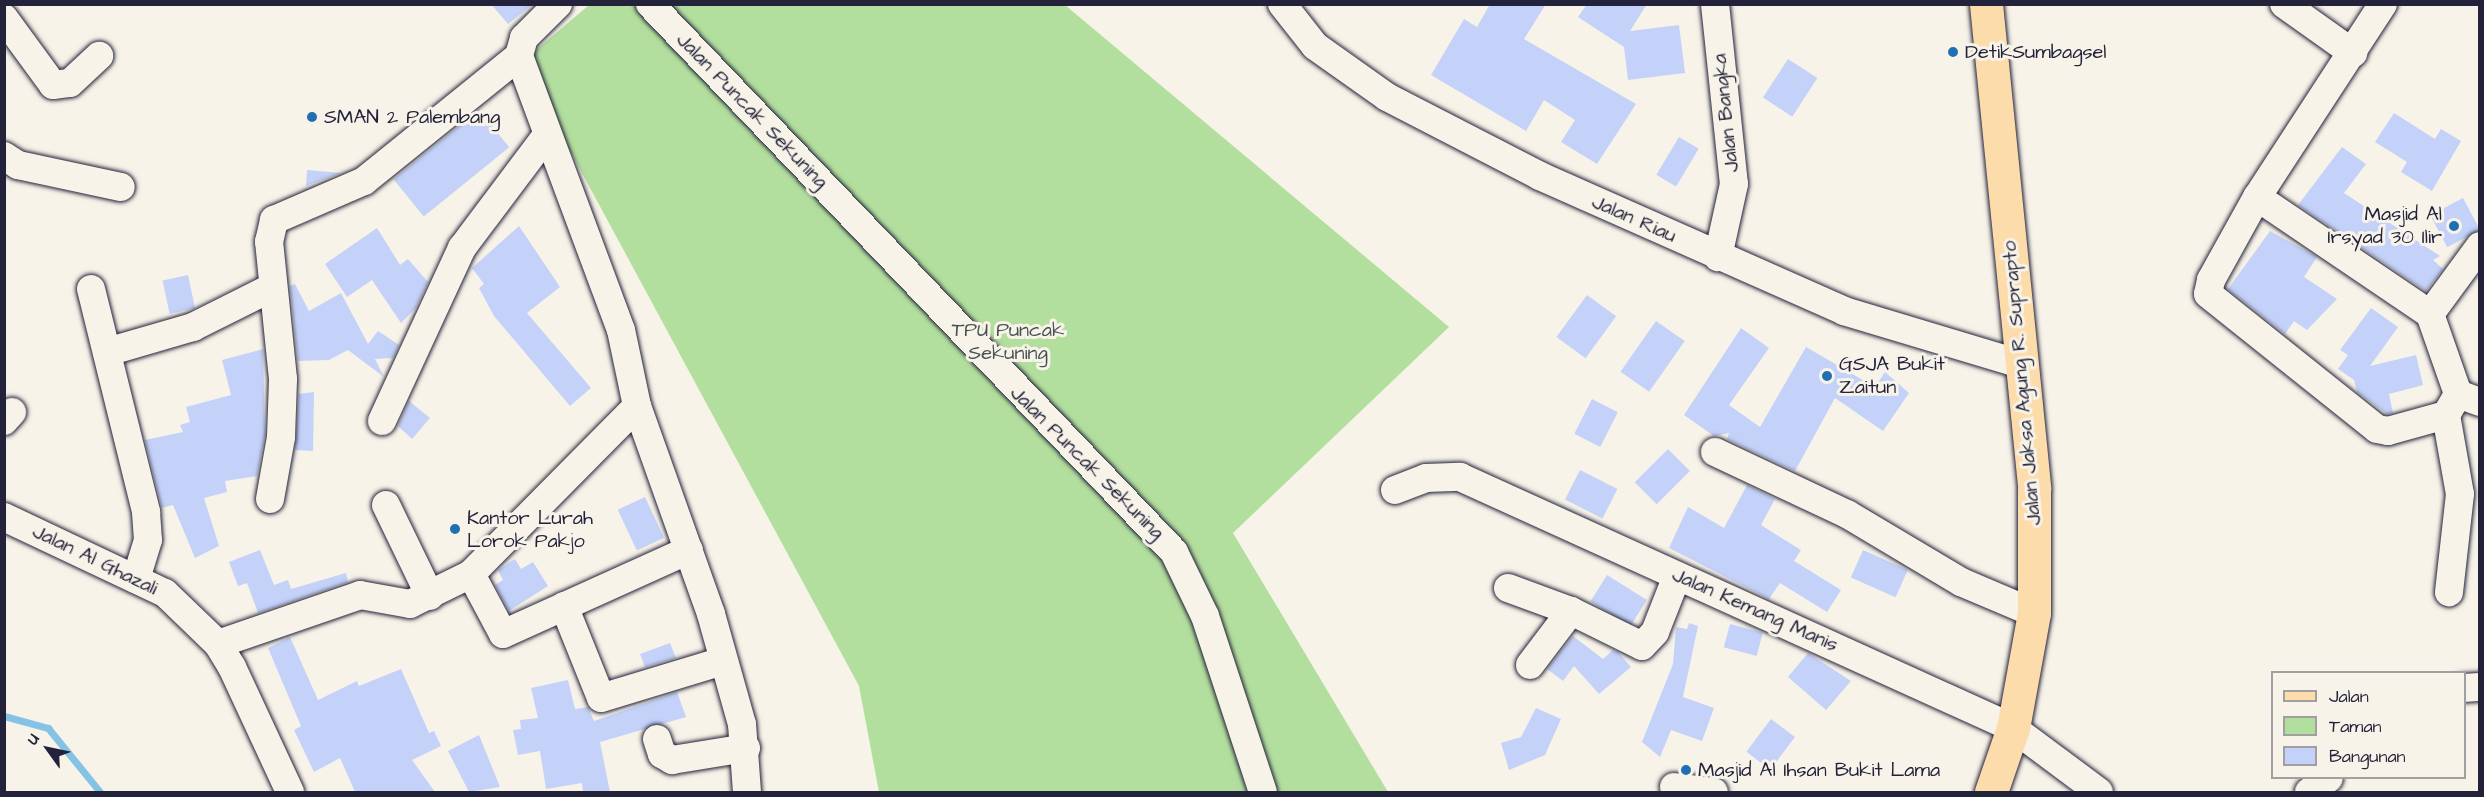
<!DOCTYPE html>
<style>
body{margin:0}
#map{position:relative;width:2484px;height:797px;overflow:hidden;background:#f7f3e8;font-family:"Architects Daughter",sans-serif}
div>[style]{position:absolute}
[style*='--x']{left:calc(var(--x)*1px);top:calc(var(--y)*1px);width:calc(var(--w)*1px);rotate:calc(var(--a)*1deg)}
.green>*{inset:0;background:#b3df9e}
.stream>*{height:7px;margin:-3.5px;padding:0 3.5px;transform-origin:3.5px;border-radius:3.5px;background:#84c3e5}
.building>*{inset:0;background:#c4d2f9;transform-origin:0 0}
.roads{filter:drop-shadow(0 0 2px #22223b) drop-shadow(0 0 2px #22223b)}
.minor>*{height:28px;margin:-14px;padding:0 14px;transform-origin:14px;border-radius:14px;background:#f7f3e8}
.major>*{height:33px;margin:-16.5px;padding:0 16.5px;transform-origin:16.5px;border-radius:16.5px;background:#fddcac}
.dots>*{width:16px;height:16px;translate:-50% -50%;box-sizing:border-box;border:3px solid #f7f3e8;border-radius:50%}
span{translate:-50% -50%;white-space:nowrap;text-align:center;line-height:1.15;-webkit-text-stroke:6px #f7f3e8;paint-order:stroke}
.poi-label{font-size:20px;color:#22223b}
.left{translate:0 -50%;text-align:left}
.right{translate:-100% -50%;text-align:right}
.street-label{font-size:20px;color:#22223b}
.park-label{font-size:20px;color:#465154}
.frame{position:absolute;inset:0;border:6px solid #22223b;pointer-events:none}
.legend{position:absolute;left:2271px;top:671px;width:195px;height:108px;box-sizing:border-box;background:#f7f3e8;border:2px solid #a29fa3;margin:0;padding:8px 10px;list-style:none;font-size:18px;color:#22223b}
.legend li{display:flex;align-items:center;gap:12px;height:30px}
.legend b{width:30px;border:2px solid #a29fa3}
.north{position:absolute;left:18px;top:719px;width:60px;height:60px;-webkit-text-stroke:4px #f7f3e8;paint-order:stroke;rotate:303deg;font-size:16px;font-weight:700;line-height:24px;text-align:center;color:#22223b}
.north::after{content:'';display:block;margin:auto;width:21px;height:27px;background:#22223b;clip-path:polygon(50% 0,100% 100%,50% 72%,0 100%)}
</style>
<div id="map">
<div class="green">
<i style="clip-path:polygon(589px 5px,1065px 5px,1449px 327px,1233px 533px,1388px 792px,879px 792px,859px 686px,522px 62px)"></i>
</div>
<div class="stream">
<i style="--x:4;--y:716;--w:46;--a:15.3"></i>
<i style="--x:48;--y:728;--w:82;--a:50.9"></i>
</div>
<div class="building">
<i style="clip-path:polygon(491px 4px,533px 4px,508px 24px)"></i>
<i style="clip-path:polygon(1490px 4px,1546px 4px,1524px 39px,1636px 104px,1597px 164px,1561px 142px,1575px 120px,1544px 100px,1526px 131px,1431px 75px,1464px 19px,1477px 27px)"></i>
<i style="clip-path:polygon(1587px 4px,1647px 4px,1630px 31px,1679px 25px,1685px 73px,1628px 80px,1624px 47px,1578px 17px)"></i>
<i style="left:1788px;top:59px;width:35px;height:46px;rotate:33deg"></i>
<i style="left:479px;top:110px;width:48px;height:110px;rotate:51deg"></i>
<i style="clip-path:polygon(2394px 113px,2435px 139px,2441px 129px,2461px 141px,2432px 191px,2401px 172px,2407px 162px,2375px 142px)"></i>
<i style="left:1679px;top:137px;width:23px;height:44px;rotate:31deg"></i>
<i style="clip-path:polygon(2342px 147px,2366px 164px,2344px 193px,2440px 256px,2433px 260px,2443px 269px,2426px 291px,2298px 205px)"></i>
<i style="clip-path:polygon(307px 170px,341px 173px,306px 186px)"></i>
<i style="left:2463px;top:198px;width:36px;height:37px;rotate:62deg"></i>
<i style="clip-path:polygon(519px 226px,560px 287px,527px 313px,591px 388px,570px 406px,494px 316px,479px 288px,484px 284px,472px 268px)"></i>
<i style="clip-path:polygon(377px 228px,400px 265px,408px 259px,428px 282px,415px 309px,401px 323px,372px 280px,347px 297px,325px 264px)"></i>
<i style="clip-path:polygon(2270px 231px,2317px 257px,2304px 277px,2337px 299px,2307px 330px,2294px 321px,2285px 334px,2228px 289px)"></i>
<i style="left:188px;top:275px;width:34px;height:26px;rotate:78deg"></i>
<i style="clip-path:polygon(295px 284px,309px 311px,341px 293px,368px 344px,378px 331px,399px 345px,393px 358px,375px 359px,384px 377px,348px 350px,329px 360px,298px 361px,290px 286px)"></i>
<i style="left:1587px;top:295px;width:36px;height:52px;rotate:36deg"></i>
<i style="clip-path:polygon(2371px 308px,2398px 327px,2370px 366px,2416px 355px,2423px 385px,2389px 394px,2393px 413px,2387px 414px,2357px 392px,2354px 380px,2338px 369px,2348px 355px,2340px 350px)"></i>
<i style="left:1656px;top:321px;width:35px;height:62px;rotate:35deg"></i>
<i style="clip-path:polygon(1741px 328px,1769px 348px,1729px 405px,1760px 427px,1806px 347px,1875px 387px,1885px 372px,1909px 393px,1883px 431px,1835px 398px,1795px 471px,1727px 439px,1729px 433px,1714px 436px,1684px 415px)"></i>
<i style="clip-path:polygon(263px 349px,265px 435px,257px 476px,225px 481px,227px 492px,204px 498px,219px 546px,195px 558px,173px 505px,162px 508px,145px 440px,183px 432px,180px 425px,190px 422px,186px 407px,231px 395px,222px 360px)"></i>
<i style="clip-path:polygon(314px 392px,313px 451px,295px 450px,299px 394px)"></i>
<i style="left:1592px;top:399px;width:29px;height:39px;rotate:27deg"></i>
<i style="clip-path:polygon(409px 401px,430px 418px,412px 439px,398px 426px)"></i>
<i style="left:1668px;top:449px;width:31px;height:47px;rotate:45deg"></i>
<i style="left:1580px;top:470px;width:42px;height:33px;rotate:27deg"></i>
<i style="clip-path:polygon(1747px 485px,1775px 499px,1761px 525px,1801px 550px,1794px 561px,1841px 590px,1827px 612px,1780px 583px,1769px 599px,1669px 548px,1688px 507px,1724px 528px)"></i>
<i style="left:645px;top:497px;width:45px;height:30px;rotate:65deg"></i>
<i style="clip-path:polygon(260px 550px,274px 585px,288px 580px,291px 589px,346px 573px,348px 582px,258px 613px,247px 583px,238px 586px,229px 562px)"></i>
<i style="left:1863px;top:550px;width:49px;height:30px;rotate:24deg"></i>
<i style="clip-path:polygon(515px 559px,521px 569px,533px 562px,548px 586px,509px 611px,495px 585px,503px 580px,498px 570px)"></i>
<i style="left:1607px;top:575px;width:47px;height:31px;rotate:32deg"></i>
<i style="clip-path:polygon(1689px 623px,1698px 626px,1683px 697px,1714px 708px,1702px 741px,1671px 730px,1660px 757px,1642px 742px,1673px 664px,1676px 627px,1687px 629px)"></i>
<i style="left:1730px;top:624px;width:34px;height:24px;rotate:15deg"></i>
<i style="clip-path:polygon(1573px 636px,1603px 659px,1613px 650px,1618px 652px,1631px 667px,1599px 694px,1574px 666px,1563px 681px,1547px 669px)"></i>
<i style="clip-path:polygon(290px 637px,318px 700px,357px 681px,359px 686px,401px 669px,429px 733px,434px 731px,441px 746px,412px 760px,435px 792px,355px 792px,340px 758px,314px 772px,294px 730px,301px 726px,268px 648px)"></i>
<i style="clip-path:polygon(670px 643px,676px 658px,645px 667px,640px 654px)"></i>
<i style="clip-path:polygon(1808px 653px,1851px 681px,1826px 710px,1788px 677px)"></i>
<i style="clip-path:polygon(568px 680px,575px 709px,588px 707px,594px 721px,677px 692px,686px 717px,600px 742px,610px 792px,583px 792px,582px 783px,546px 789px,540px 751px,518px 755px,513px 730px,521px 729px,520px 720px,538px 718px,531px 688px)"></i>
<i style="clip-path:polygon(1536px 708px,1561px 719px,1545px 755px,1509px 770px,1501px 743px,1521px 737px)"></i>
<i style="left:1771px;top:719px;width:30px;height:41px;rotate:37deg"></i>
<i style="clip-path:polygon(479px 735px,500px 787px,469px 792px,448px 751px)"></i>
</div>
<div class="roads">
<div class="minor">
<i style="--x:558;--y:4;--w:48;--a:135"></i>
<i style="--x:524;--y:38;--w:19;--a:106"></i>
<i style="--x:519;--y:56;--w:292;--a:69.6"></i>
<i style="--x:621;--y:330;--w:78;--a:78.1"></i>
<i style="--x:637;--y:406;--w:221;--a:70.4"></i>
<i style="--x:711;--y:614;--w:114;--a:74.3"></i>
<i style="--x:742;--y:724;--w:68;--a:85.8"></i>
<i style="--x:650;--y:4;--w:758;--a:46.28"></i>
<i style="--x:1174;--y:552;--w:71;--a:64.2"></i>
<i style="--x:1205;--y:616;--w:185;--a:71.8"></i>
<i style="--x:1282;--y:4;--w:53;--a:51.8"></i>
<i style="--x:1315;--y:46;--w:88;--a:35.3"></i>
<i style="--x:1387;--y:97;--w:172;--a:27.3"></i>
<i style="--x:1540;--y:176;--w:333;--a:23.9"></i>
<i style="--x:1844;--y:311;--w:188;--a:16.7"></i>
<i style="--x:1715;--y:4;--w:181;--a:84"></i>
<i style="--x:1734;--y:184;--w:75;--a:102.4"></i>
<i style="--x:2284;--y:4;--w:85;--a:35.4"></i>
<i style="--x:2383;--y:4;--w:230;--a:123.1"></i>
<i style="--x:2257;--y:197;--w:95;--a:119"></i>
<i style="--x:2211;--y:280;--w:14;--a:102"></i>
<i style="--x:2208;--y:294;--w:216;--a:38.6"></i>
<i style="--x:2377;--y:429;--w:11;--a:10"></i>
<i style="--x:2388;--y:431;--w:60;--a:-15.4"></i>
<i style="--x:2446;--y:415;--w:24;--a:-60"></i>
<i style="--x:4;--y:18;--w:83;--a:53.8"></i>
<i style="--x:53;--y:85;--w:17;--a:-7"></i>
<i style="--x:70;--y:83;--w:40;--a:-43"></i>
<i style="--x:4;--y:156;--w:17;--a:33"></i>
<i style="--x:18;--y:165;--w:105;--a:12.1"></i>
<i style="--x:2257;--y:197;--w:209;--a:34.1"></i>
<i style="--x:2480;--y:246;--w:84;--a:126.3"></i>
<i style="--x:2430;--y:314;--w:85;--a:70.7"></i>
<i style="--x:2458;--y:394;--w:23;--a:20"></i>
<i style="--x:91;--y:289;--w:230;--a:76.1"></i>
<i style="--x:146;--y:512;--w:28;--a:86"></i>
<i style="--x:148;--y:540;--w:41;--a:107.1"></i>
<i style="--x:107;--y:352;--w:90;--a:-16.2"></i>
<i style="--x:193;--y:327;--w:89;--a:-26.6"></i>
<i style="--x:2446;--y:415;--w:80;--a:80"></i>
<i style="--x:2460;--y:494;--w:99;--a:96.4"></i>
<i style="--x:4;--y:421;--w:12;--a:-48"></i>
<i style="--x:382;--y:421;--w:191;--a:-65.2"></i>
<i style="--x:462;--y:248;--w:140;--a:-53.1"></i>
<i style="--x:1715;--y:452;--w:146;--a:25.2"></i>
<i style="--x:1847;--y:514;--w:133;--a:30.8"></i>
<i style="--x:1961;--y:582;--w:79;--a:23"></i>
<i style="--x:1395;--y:490;--w:33;--a:-21"></i>
<i style="--x:1426;--y:478;--w:34;--a:-2"></i>
<i style="--x:1460;--y:477;--w:607;--a:24.41"></i>
<i style="--x:2013;--y:728;--w:107;--a:36.7"></i>
<i style="--x:270;--y:499;--w:63;--a:-79.9"></i>
<i style="--x:281;--y:437;--w:58;--a:-88"></i>
<i style="--x:283;--y:379;--w:138;--a:-95.8"></i>
<i style="--x:269;--y:242;--w:23;--a:-77"></i>
<i style="--x:274;--y:220;--w:98;--a:-23.4"></i>
<i style="--x:364;--y:181;--w:199;--a:-38.9"></i>
<i style="--x:386;--y:505;--w:101;--a:64.2"></i>
<i style="--x:4;--y:517;--w:178;--a:25.3"></i>
<i style="--x:165;--y:593;--w:74;--a:43.9"></i>
<i style="--x:218;--y:644;--w:27;--a:59"></i>
<i style="--x:232;--y:667;--w:138;--a:65.1"></i>
<i style="--x:471;--y:574;--w:68;--a:61.9"></i>
<i style="--x:503;--y:634;--w:204;--a:-24.3"></i>
<i style="--x:1508;--y:588;--w:67;--a:20.1"></i>
<i style="--x:1571;--y:611;--w:79;--a:26.2"></i>
<i style="--x:1642;--y:646;--w:19;--a:-47"></i>
<i style="--x:1655;--y:632;--w:60;--a:-68.6"></i>
<i style="--x:564;--y:606;--w:99;--a:68.1"></i>
<i style="--x:601;--y:698;--w:127;--a:-16.9"></i>
<i style="--x:218;--y:644;--w:150;--a:-19"></i>
<i style="--x:360;--y:595;--w:51;--a:10.2"></i>
<i style="--x:410;--y:604;--w:68;--a:-26.2"></i>
<i style="--x:471;--y:574;--w:236;--a:-45.3"></i>
<i style="--x:1530;--y:665;--w:68;--a:-52.8"></i>
<i style="--x:2464;--y:688;--w:16;--a:-4"></i>
<i style="--x:657;--y:739;--w:16;--a:72"></i>
<i style="--x:662;--y:754;--w:12;--a:31"></i>
<i style="--x:672;--y:760;--w:75;--a:-9.2"></i>
<i style="--x:1674;--y:787;--w:40;--a:7.1"></i>
<i style="--x:2309;--y:792;--w:24;--a:-35"></i>
</div>
<div class="major">
<i style="--x:1986;--y:4;--w:487;--a:84.3"></i>
<i style="--x:2034;--y:489;--w:124;--a:90"></i>
<i style="--x:2034;--y:613;--w:117;--a:100.3"></i>
<i style="--x:2013;--y:728;--w:68;--a:109"></i>
</div>
</div>
<div class="dots">
<i style="left:1953px;top:52px;background:#1f6fb2"></i>
<i style="left:312px;top:117px;background:#1f6fb2"></i>
<i style="left:2454px;top:226px;background:#1f6fb2"></i>
<i style="left:1827px;top:376px;background:#1f6fb2"></i>
<i style="left:455px;top:529px;background:#1f6fb2"></i>
<i style="left:1686px;top:770px;background:#1f6fb2"></i>
</div>
<div class="poi-label">
<span class="left" style="left:1965px;top:52px">DetikSumbagsel</span>
<span class="left" style="left:324px;top:117px">SMAN 2 Palembang</span>
<span class="right" style="left:2442px;top:226px">Masjid Al<br>Irsyad 30 Ilir</span>
<span class="left" style="left:1839px;top:376px">GSJA Bukit<br>Zaitun</span>
<span class="left" style="left:467px;top:530px">Kantor Lurah<br>Lorok Pakjo</span>
<span class="left" style="left:1698px;top:770px">Masjid Al Ihsan Bukit Lama</span>
</div>
<div class="street-label">
<span style="left:752px;top:111px;rotate:46deg">Jalan Puncak Sekuning</span>
<span style="left:1726px;top:113px;rotate:-96deg">Jalan Bangka</span>
<span style="left:1634px;top:219px;rotate:24deg">Jalan Riau</span>
<span style="left:2022px;top:383px;rotate:-95deg">Jalan Jaksa Agung R. Suprapto</span>
<span style="left:1087px;top:463px;rotate:45deg">Jalan Puncak Sekuning</span>
<span style="left:95px;top:560px;rotate:26deg">Jalan Al Ghazali</span>
<span style="left:1755px;top:610px;rotate:24deg">Jalan Kemang Manis</span>
</div>
<div class="park-label">
<span style="left:1008px;top:342px">TPU Puncak<br>Sekuning</span>
</div>
<div class="frame"></div>
<ul class="legend">
<li><b style="height:8px;background:#fddcac"></b>Jalan</li>
<li><b style="height:16px;background:#b3df9e"></b>Taman</li>
<li><b style="height:16px;background:#c4d2f9"></b>Bangunan</li>
</ul>
<div class="north">U</div>
</div>
